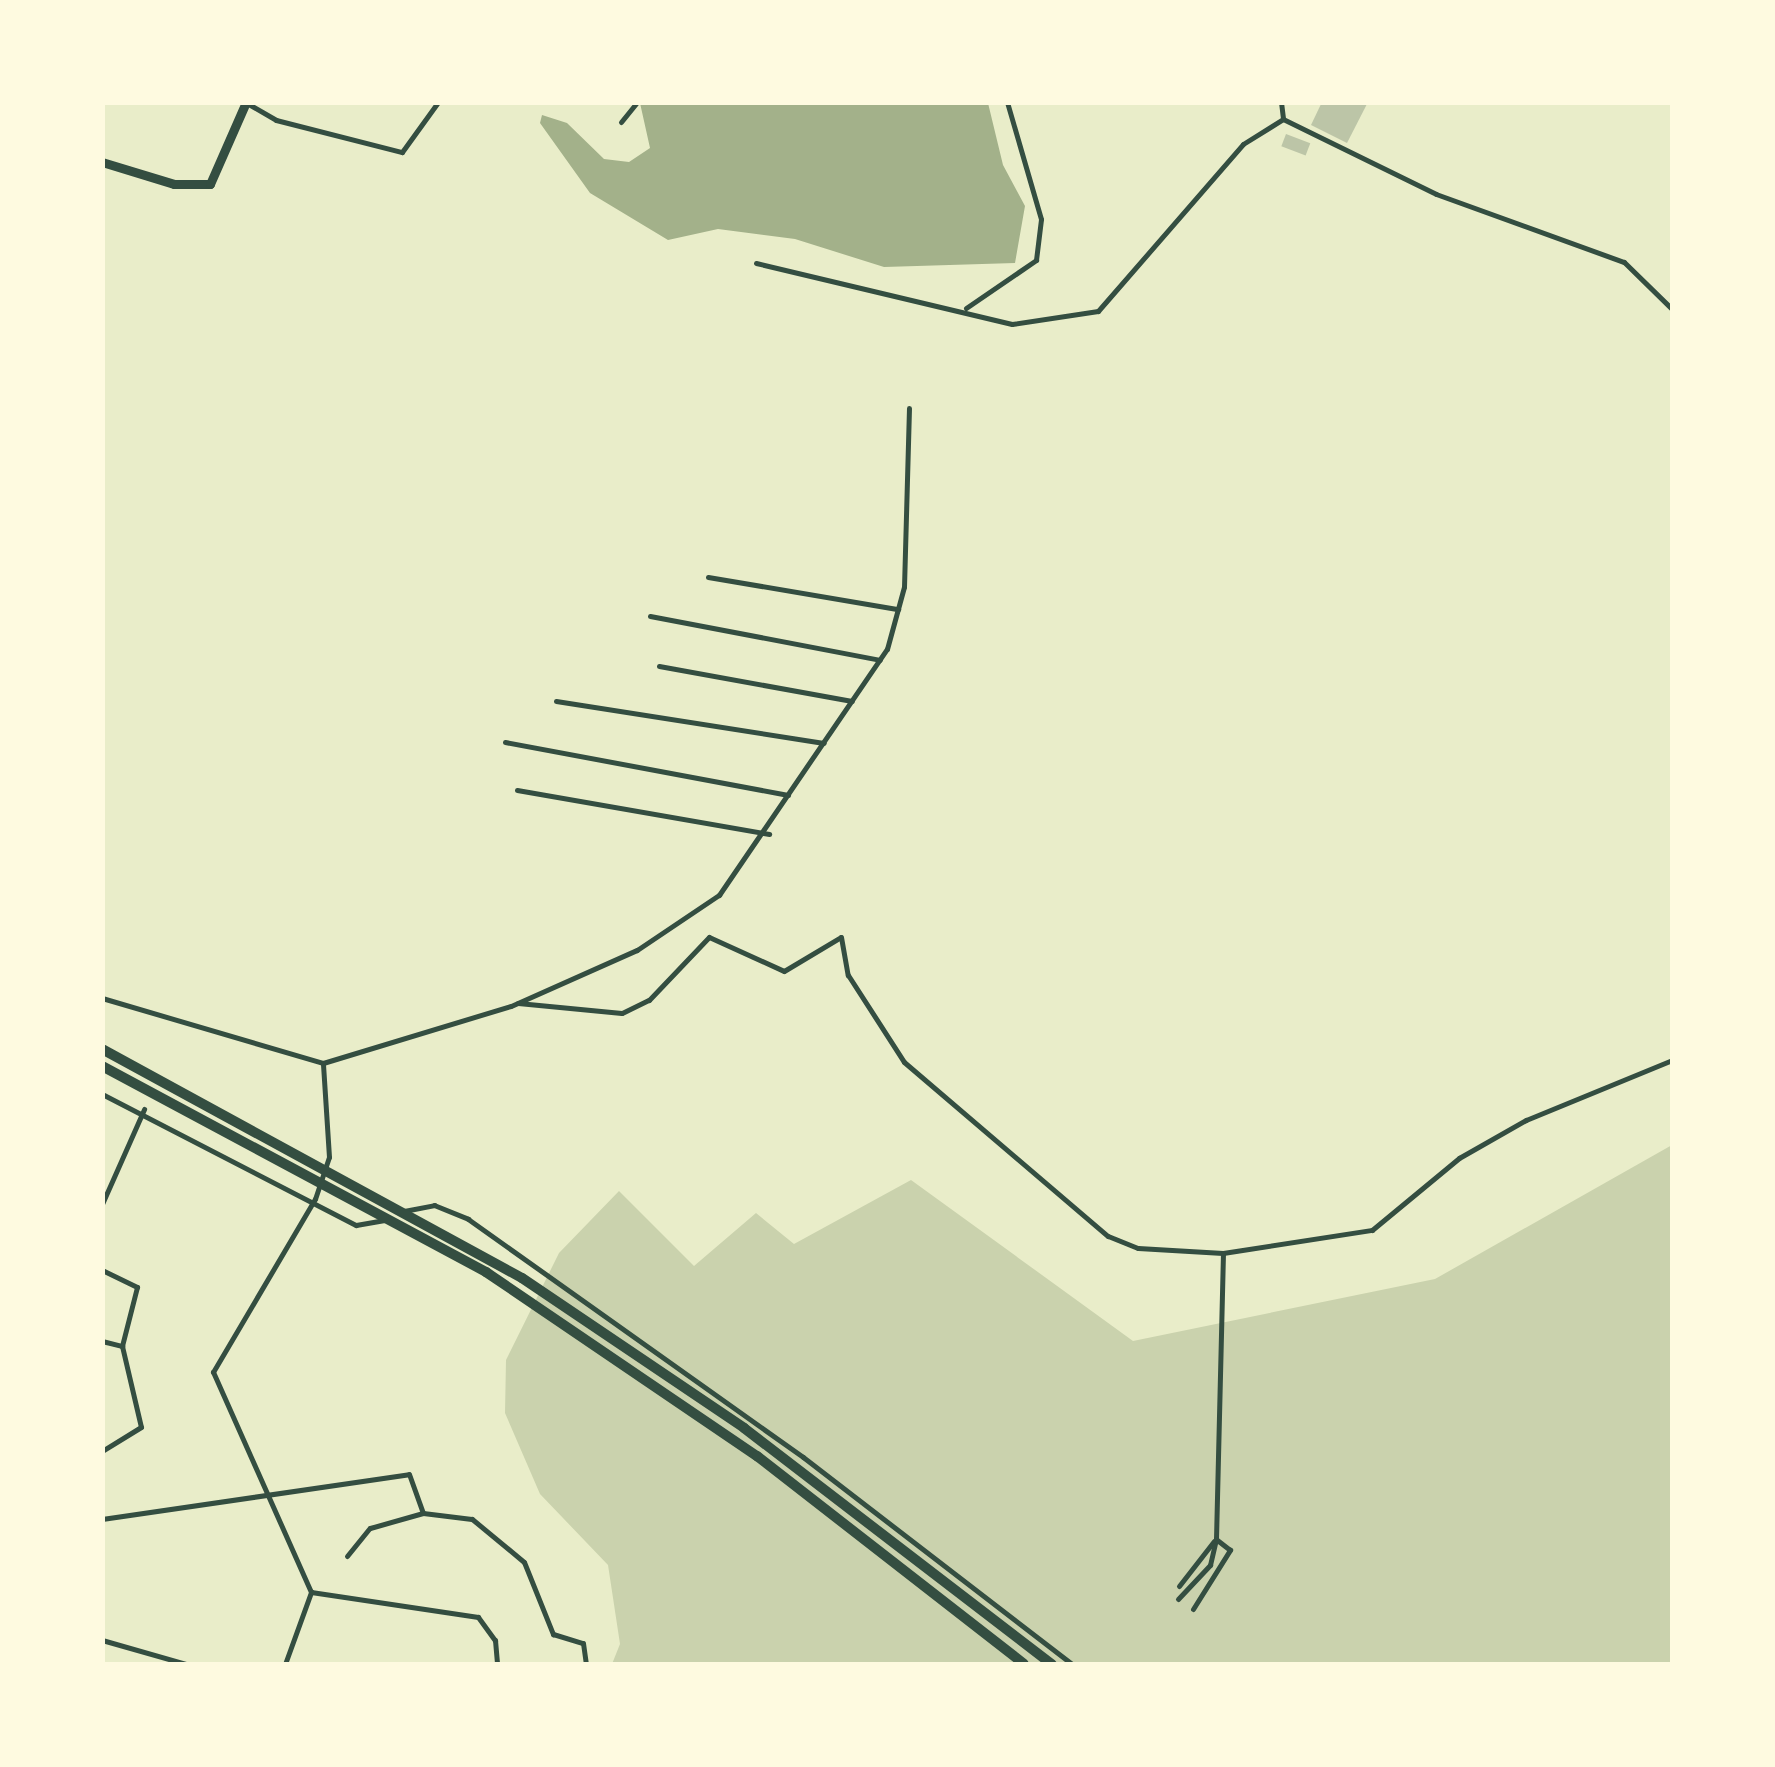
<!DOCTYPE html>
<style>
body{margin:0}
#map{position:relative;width:1775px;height:1767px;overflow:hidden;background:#e9edc9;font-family:"PT Sans Narrow",sans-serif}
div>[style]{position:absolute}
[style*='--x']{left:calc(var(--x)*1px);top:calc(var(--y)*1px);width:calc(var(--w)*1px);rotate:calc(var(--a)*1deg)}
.green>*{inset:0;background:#cad2ad}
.water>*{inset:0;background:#a3b18a}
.building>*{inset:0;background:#bcc5a7;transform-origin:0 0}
.minor>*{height:5px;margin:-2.5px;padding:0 2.5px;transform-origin:2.5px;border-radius:2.5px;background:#344e41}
.primary>*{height:9px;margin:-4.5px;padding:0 4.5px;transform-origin:4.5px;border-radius:4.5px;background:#344e41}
.motorway>*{height:10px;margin:-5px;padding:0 5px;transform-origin:5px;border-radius:5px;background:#344e41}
span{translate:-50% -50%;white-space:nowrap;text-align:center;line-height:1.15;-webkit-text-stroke:10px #fefae0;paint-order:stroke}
.frame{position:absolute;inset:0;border:105px solid #fefae0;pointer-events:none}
</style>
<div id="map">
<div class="green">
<i style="clip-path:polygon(1672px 1145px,1672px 1664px,612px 1664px,620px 1644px,608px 1565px,540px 1494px,505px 1413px,506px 1360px,559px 1253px,619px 1191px,694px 1266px,756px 1213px,794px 1244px,911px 1180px,1133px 1341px,1435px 1279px)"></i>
</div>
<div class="water">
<i style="clip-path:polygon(640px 103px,988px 103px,1003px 165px,1025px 206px,1015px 263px,884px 267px,795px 239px,718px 229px,668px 240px,590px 193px,540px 123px,542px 115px,567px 123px,604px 159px,629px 162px,650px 148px)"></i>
</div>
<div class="building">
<i style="clip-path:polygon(1322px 102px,1368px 102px,1347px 143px,1311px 125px)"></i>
<i style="left:1286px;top:134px;width:26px;height:13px;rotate:21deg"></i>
</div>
<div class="minor">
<i style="--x:245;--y:102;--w:36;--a:30"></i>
<i style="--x:276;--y:120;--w:130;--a:14.3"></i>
<i style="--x:402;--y:152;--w:62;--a:-54.2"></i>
<i style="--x:1281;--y:102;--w:17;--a:83"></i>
<i style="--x:1283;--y:119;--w:170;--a:26.1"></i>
<i style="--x:1436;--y:194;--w:200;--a:19.9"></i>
<i style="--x:1624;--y:262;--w:67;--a:44.4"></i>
<i style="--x:621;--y:122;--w:26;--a:-51"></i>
<i style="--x:756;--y:263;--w:263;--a:13.4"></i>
<i style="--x:1012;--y:324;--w:87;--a:-8.6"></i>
<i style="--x:1098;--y:311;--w:221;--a:-49"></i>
<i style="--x:1243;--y:144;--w:47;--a:-32"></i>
<i style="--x:966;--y:308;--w:85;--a:-34.4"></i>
<i style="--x:1036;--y:260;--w:41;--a:-83"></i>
<i style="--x:1041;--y:219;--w:122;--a:-106.2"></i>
<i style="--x:708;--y:577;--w:193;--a:9.6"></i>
<i style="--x:650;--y:616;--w:234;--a:10.8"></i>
<i style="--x:659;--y:666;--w:196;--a:10.3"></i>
<i style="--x:556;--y:701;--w:271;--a:8.9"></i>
<i style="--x:505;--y:742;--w:288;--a:10.6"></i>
<i style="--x:517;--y:790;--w:256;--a:9.9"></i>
<i style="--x:102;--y:998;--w:230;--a:16.4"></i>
<i style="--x:323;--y:1063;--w:196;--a:-16.9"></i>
<i style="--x:511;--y:1006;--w:138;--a:-24"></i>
<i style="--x:637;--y:950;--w:99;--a:-33.9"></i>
<i style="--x:719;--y:895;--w:298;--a:-55.7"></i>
<i style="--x:887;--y:649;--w:64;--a:-74.7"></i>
<i style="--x:904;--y:587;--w:179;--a:-88.4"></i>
<i style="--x:518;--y:1003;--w:104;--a:5.5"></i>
<i style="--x:622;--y:1013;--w:30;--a:-26"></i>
<i style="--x:649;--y:1000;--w:87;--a:-46.4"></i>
<i style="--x:709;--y:937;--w:82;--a:24.4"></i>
<i style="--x:784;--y:971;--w:66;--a:-30.8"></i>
<i style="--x:841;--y:937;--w:39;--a:80"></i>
<i style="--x:848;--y:975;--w:103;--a:57.2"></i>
<i style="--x:904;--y:1062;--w:268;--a:40.5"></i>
<i style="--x:1108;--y:1236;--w:32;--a:22"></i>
<i style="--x:1138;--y:1248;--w:85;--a:3.4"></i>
<i style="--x:1223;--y:1253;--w:151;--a:-8.8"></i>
<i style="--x:1372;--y:1230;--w:113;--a:-39.6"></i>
<i style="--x:1459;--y:1158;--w:77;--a:-29.6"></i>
<i style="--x:1526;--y:1120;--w:158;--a:-22.3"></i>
<i style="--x:102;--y:1094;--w:286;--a:27.3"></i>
<i style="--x:356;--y:1225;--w:29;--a:-10"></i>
<i style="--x:102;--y:1204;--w:104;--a:-66.1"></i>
<i style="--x:404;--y:1211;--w:31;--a:-11"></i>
<i style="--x:434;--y:1205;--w:37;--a:22"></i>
<i style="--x:468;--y:1219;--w:411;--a:35.4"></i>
<i style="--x:803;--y:1457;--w:339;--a:37.6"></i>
<i style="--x:102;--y:1270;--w:39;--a:26"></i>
<i style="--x:137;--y:1287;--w:61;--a:104.3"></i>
<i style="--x:102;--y:1341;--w:21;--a:14"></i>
<i style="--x:122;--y:1346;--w:83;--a:76.8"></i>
<i style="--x:141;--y:1427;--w:46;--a:148.4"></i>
<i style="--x:102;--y:1519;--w:310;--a:-8.3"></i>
<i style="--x:409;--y:1474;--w:41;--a:70.3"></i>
<i style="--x:423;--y:1513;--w:49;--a:7"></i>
<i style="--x:472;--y:1519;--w:67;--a:39.6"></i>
<i style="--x:524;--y:1562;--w:78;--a:68.1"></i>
<i style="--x:553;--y:1634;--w:31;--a:17"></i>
<i style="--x:583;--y:1643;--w:21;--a:82"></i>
<i style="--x:347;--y:1556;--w:36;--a:-51"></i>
<i style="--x:370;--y:1528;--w:55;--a:-15.8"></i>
<i style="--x:1179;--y:1586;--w:57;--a:-52.1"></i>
<i style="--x:311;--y:1592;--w:169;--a:8.5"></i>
<i style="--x:478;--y:1617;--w:29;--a:54"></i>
<i style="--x:495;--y:1640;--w:24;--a:85"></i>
<i style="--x:1178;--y:1599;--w:47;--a:-46.7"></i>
<i style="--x:1210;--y:1565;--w:27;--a:-77"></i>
<i style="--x:1216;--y:1539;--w:286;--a:-88.6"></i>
<i style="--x:1193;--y:1609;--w:70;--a:-57.9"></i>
<i style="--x:1230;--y:1550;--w:18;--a:-142"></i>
<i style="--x:102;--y:1640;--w:87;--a:15.9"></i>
<i style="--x:285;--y:1664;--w:77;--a:-70.1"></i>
<i style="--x:311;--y:1592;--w:241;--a:-114"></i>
<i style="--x:213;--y:1372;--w:201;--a:-59.5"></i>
<i style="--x:315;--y:1199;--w:44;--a:-71.6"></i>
<i style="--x:329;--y:1157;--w:94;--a:-93.7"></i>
</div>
<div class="primary">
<i style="--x:102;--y:162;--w:75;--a:17"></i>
<i style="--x:174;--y:184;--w:36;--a:0"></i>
<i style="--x:210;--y:184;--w:90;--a:-66.3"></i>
</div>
<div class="motorway">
<i style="--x:102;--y:1049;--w:478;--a:28.6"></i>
<i style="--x:522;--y:1278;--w:268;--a:34"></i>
<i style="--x:744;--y:1428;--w:388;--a:37.5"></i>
<i style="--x:102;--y:1066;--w:436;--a:28.2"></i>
<i style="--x:486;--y:1272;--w:328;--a:34.2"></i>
<i style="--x:757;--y:1456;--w:338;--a:37.9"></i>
</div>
<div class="frame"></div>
</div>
